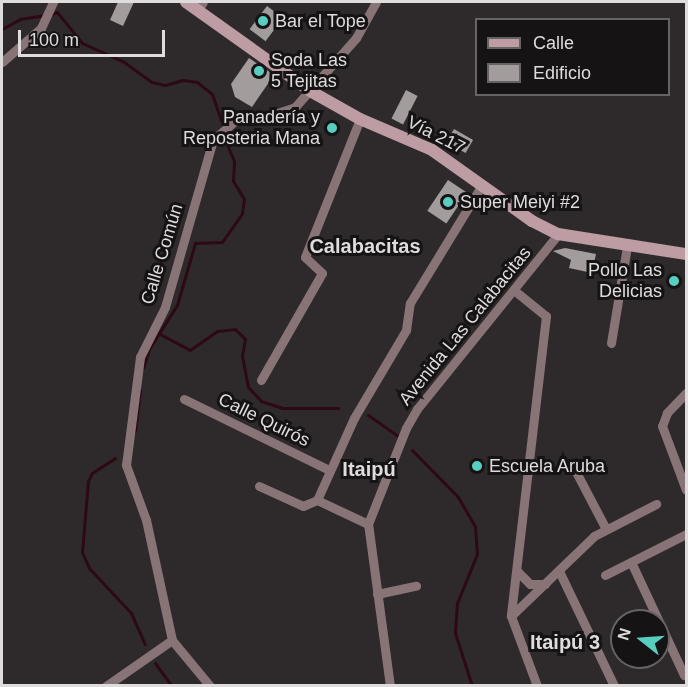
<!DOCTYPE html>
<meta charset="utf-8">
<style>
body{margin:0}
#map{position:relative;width:688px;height:687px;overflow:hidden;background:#2e2a2b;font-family:Arial,sans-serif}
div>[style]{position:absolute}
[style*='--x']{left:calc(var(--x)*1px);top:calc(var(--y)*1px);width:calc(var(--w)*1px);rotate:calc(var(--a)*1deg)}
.stream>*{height:3px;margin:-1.5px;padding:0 1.5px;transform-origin:1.5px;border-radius:1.5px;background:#2d0914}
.building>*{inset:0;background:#a29c9d;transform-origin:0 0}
.minor>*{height:9px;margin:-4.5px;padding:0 4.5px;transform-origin:4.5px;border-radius:4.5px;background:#887377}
.secondary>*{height:12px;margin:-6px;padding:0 6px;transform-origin:6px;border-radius:6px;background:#bd9ca3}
.dots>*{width:16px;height:16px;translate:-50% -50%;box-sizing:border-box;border:3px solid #151313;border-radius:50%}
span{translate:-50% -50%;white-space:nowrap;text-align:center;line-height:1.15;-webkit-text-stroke:6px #151313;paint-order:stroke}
.poi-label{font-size:18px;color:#dfdcdd}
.left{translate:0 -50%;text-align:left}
.right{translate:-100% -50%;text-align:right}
.street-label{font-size:18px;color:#dfdcdd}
.neighbourhood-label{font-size:20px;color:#dfdcdd;font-weight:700}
.frame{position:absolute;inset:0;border:3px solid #dfdcdd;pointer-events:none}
.legend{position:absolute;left:475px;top:18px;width:195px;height:78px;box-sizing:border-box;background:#151313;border:2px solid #666364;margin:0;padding:8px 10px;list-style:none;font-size:18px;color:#dfdcdd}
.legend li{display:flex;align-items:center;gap:12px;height:30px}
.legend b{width:30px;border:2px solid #666364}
.north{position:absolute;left:610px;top:609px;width:60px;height:60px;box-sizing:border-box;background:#151313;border:2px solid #666364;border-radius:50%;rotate:287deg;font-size:16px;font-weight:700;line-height:24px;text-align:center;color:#dfdcdd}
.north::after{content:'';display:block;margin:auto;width:21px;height:27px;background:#58cec0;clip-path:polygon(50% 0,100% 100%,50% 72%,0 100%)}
.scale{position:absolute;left:18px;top:30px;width:147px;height:27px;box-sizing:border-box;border:3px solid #dfdcdd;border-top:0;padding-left:8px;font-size:18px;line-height:21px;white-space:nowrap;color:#dfdcdd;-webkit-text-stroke:4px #151313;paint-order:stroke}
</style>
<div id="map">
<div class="stream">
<i style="--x:51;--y:14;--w:6;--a:-18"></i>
<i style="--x:57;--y:12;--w:40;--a:51"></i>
<i style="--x:82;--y:43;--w:46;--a:24.3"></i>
<i style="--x:124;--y:62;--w:34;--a:36"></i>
<i style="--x:152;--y:82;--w:13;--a:13"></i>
<i style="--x:165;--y:85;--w:19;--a:-16"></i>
<i style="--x:183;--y:80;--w:14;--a:8"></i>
<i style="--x:197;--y:82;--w:19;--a:39"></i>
<i style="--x:212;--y:94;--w:28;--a:71"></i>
<i style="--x:2;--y:29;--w:21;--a:-29"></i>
<i style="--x:20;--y:19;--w:24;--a:-9"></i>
<i style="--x:158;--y:333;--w:36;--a:28"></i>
<i style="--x:190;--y:350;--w:33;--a:-35"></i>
<i style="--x:217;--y:331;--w:18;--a:-6"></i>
<i style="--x:235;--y:329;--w:14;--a:45"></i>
<i style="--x:245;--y:339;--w:17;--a:100"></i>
<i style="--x:242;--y:356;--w:32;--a:79"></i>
<i style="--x:248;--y:387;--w:19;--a:47"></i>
<i style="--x:261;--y:401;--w:22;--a:18"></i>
<i style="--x:282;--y:408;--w:56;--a:0"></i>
<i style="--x:143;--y:368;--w:20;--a:-72"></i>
<i style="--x:149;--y:349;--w:52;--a:-57.5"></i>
<i style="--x:177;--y:305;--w:65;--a:-73.8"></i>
<i style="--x:195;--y:243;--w:27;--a:-2"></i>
<i style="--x:222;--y:242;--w:35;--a:-55"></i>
<i style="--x:242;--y:213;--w:14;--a:-82"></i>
<i style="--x:244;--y:199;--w:21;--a:-121"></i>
<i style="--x:233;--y:181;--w:20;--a:-87"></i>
<i style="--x:234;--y:161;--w:25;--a:-113"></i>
<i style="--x:368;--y:415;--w:39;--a:35"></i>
<i style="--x:135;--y:431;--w:41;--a:-83"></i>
<i style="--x:412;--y:450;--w:66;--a:45.6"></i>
<i style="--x:458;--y:497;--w:34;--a:60"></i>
<i style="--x:475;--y:526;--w:28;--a:86"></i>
<i style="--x:477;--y:554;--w:53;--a:112.2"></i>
<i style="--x:457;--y:603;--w:30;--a:94"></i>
<i style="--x:455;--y:633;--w:56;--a:72.2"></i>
<i style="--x:115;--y:458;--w:27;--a:147"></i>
<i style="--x:92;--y:473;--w:9;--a:117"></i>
<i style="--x:88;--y:481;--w:71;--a:94.8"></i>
<i style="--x:82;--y:552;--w:17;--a:66"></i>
<i style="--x:89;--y:568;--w:62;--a:47"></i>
<i style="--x:131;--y:613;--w:34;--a:66"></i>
<i style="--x:155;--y:663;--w:29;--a:54"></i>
</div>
<div class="building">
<i style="clip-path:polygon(118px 2px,134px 2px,123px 26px,110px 20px)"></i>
<i style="left:267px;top:6px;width:20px;height:29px;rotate:37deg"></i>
<i style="clip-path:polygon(249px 58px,274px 75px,252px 107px,235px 97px,231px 84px)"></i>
<i style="left:406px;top:90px;width:13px;height:32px;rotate:27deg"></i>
<i style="left:454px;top:129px;width:22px;height:15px;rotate:30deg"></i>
<i style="left:448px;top:180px;width:23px;height:37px;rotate:34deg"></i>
<i style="clip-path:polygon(565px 248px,596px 254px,592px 273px,569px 268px,571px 260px,553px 251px)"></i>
</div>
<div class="minor">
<i style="--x:198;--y:10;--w:9;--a:-58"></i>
<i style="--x:2;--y:62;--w:52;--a:-41.1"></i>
<i style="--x:41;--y:28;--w:29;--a:-65"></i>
<i style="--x:515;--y:291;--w:40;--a:39"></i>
<i style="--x:546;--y:316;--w:302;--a:96.7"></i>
<i style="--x:511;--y:616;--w:75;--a:69.6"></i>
<i style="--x:611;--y:343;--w:98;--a:-80.6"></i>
<i style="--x:261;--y:380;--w:123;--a:-60.3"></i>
<i style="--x:322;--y:273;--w:23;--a:-137"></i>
<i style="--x:305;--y:257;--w:149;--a:-68.3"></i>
<i style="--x:686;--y:393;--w:28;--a:134"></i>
<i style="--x:667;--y:413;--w:14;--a:111"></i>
<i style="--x:662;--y:426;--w:68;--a:69.4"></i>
<i style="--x:184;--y:399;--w:161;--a:26.1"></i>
<i style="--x:575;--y:470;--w:67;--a:62.3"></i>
<i style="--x:259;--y:486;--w:48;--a:24.4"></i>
<i style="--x:303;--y:506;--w:15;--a:-23"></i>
<i style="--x:317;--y:500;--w:90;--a:-65.7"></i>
<i style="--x:354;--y:418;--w:102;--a:-59.4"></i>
<i style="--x:406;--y:330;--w:27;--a:-82"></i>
<i style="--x:410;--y:303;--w:138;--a:-58.6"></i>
<i style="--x:317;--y:500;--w:56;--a:25.2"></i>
<i style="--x:631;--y:562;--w:125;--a:64.9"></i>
<i style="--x:517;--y:571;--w:18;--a:45"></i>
<i style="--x:530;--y:584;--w:15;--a:0"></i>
<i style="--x:559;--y:571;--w:127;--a:64.4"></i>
<i style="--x:605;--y:575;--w:91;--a:-26.8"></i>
<i style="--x:377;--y:594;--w:40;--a:-12"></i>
<i style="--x:511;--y:616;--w:115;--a:-43.9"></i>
<i style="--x:594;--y:536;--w:70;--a:-27.3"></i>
<i style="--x:106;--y:686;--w:80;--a:-34.9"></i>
<i style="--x:210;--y:686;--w:60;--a:-129.6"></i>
<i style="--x:172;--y:640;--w:123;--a:-102.2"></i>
<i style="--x:146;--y:520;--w:59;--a:-110"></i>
<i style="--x:126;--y:465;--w:109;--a:-82.6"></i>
<i style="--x:140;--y:357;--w:56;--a:-63.4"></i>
<i style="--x:165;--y:307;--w:174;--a:-74"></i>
<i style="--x:213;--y:140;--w:37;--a:-41"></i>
<i style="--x:241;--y:116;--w:27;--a:0"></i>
<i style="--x:268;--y:116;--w:28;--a:-18"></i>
<i style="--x:295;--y:107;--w:92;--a:-48.5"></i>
<i style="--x:356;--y:38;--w:41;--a:-60.9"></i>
<i style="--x:390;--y:686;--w:163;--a:-97.7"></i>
<i style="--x:368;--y:524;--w:103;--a:-68.4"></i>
<i style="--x:406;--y:428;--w:22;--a:-60"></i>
<i style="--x:417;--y:409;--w:225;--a:-51.1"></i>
</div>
<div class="secondary">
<i style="--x:186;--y:2;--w:155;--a:35.5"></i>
<i style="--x:312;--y:92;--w:55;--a:29.4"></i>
<i style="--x:360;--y:119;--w:78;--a:23.3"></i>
<i style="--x:432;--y:150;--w:123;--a:35.4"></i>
<i style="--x:532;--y:221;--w:29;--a:27"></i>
<i style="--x:558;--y:234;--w:130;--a:8.9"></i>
</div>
<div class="dots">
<i style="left:263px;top:21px;background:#58cec0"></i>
<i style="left:259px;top:71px;background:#58cec0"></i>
<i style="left:332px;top:128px;background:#58cec0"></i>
<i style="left:448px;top:202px;background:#58cec0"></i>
<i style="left:674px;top:281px;background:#58cec0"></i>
<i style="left:477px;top:466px;background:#58cec0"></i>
</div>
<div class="poi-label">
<span class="left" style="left:275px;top:21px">Bar el Tope</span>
<span class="left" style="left:271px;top:71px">Soda Las<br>5 Tejitas</span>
<span class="right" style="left:320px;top:128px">Panadería y<br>Reposteria Mana</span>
<span class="left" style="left:460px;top:202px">Super Meiyi #2</span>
<span class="right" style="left:662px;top:281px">Pollo Las<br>Delicias</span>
<span class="left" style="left:489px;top:466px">Escuela Aruba</span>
</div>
<div class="street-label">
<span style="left:436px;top:135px;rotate:27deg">Vía 217</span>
<span style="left:162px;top:254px;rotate:-73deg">Calle Común</span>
<span style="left:465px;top:326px;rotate:-51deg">Avenida Las Calabacitas</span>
<span style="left:264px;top:420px;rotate:26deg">Calle Quirós</span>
</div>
<div class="neighbourhood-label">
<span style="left:365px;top:246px">Calabacitas</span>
<span style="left:369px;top:469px">Itaipú</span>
<span style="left:565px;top:642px">Itaipú 3</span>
</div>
<div class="frame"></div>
<ul class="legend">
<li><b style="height:8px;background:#bd9ca3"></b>Calle</li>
<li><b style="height:16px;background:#a29c9d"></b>Edificio</li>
</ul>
<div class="north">N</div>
<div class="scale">100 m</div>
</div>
